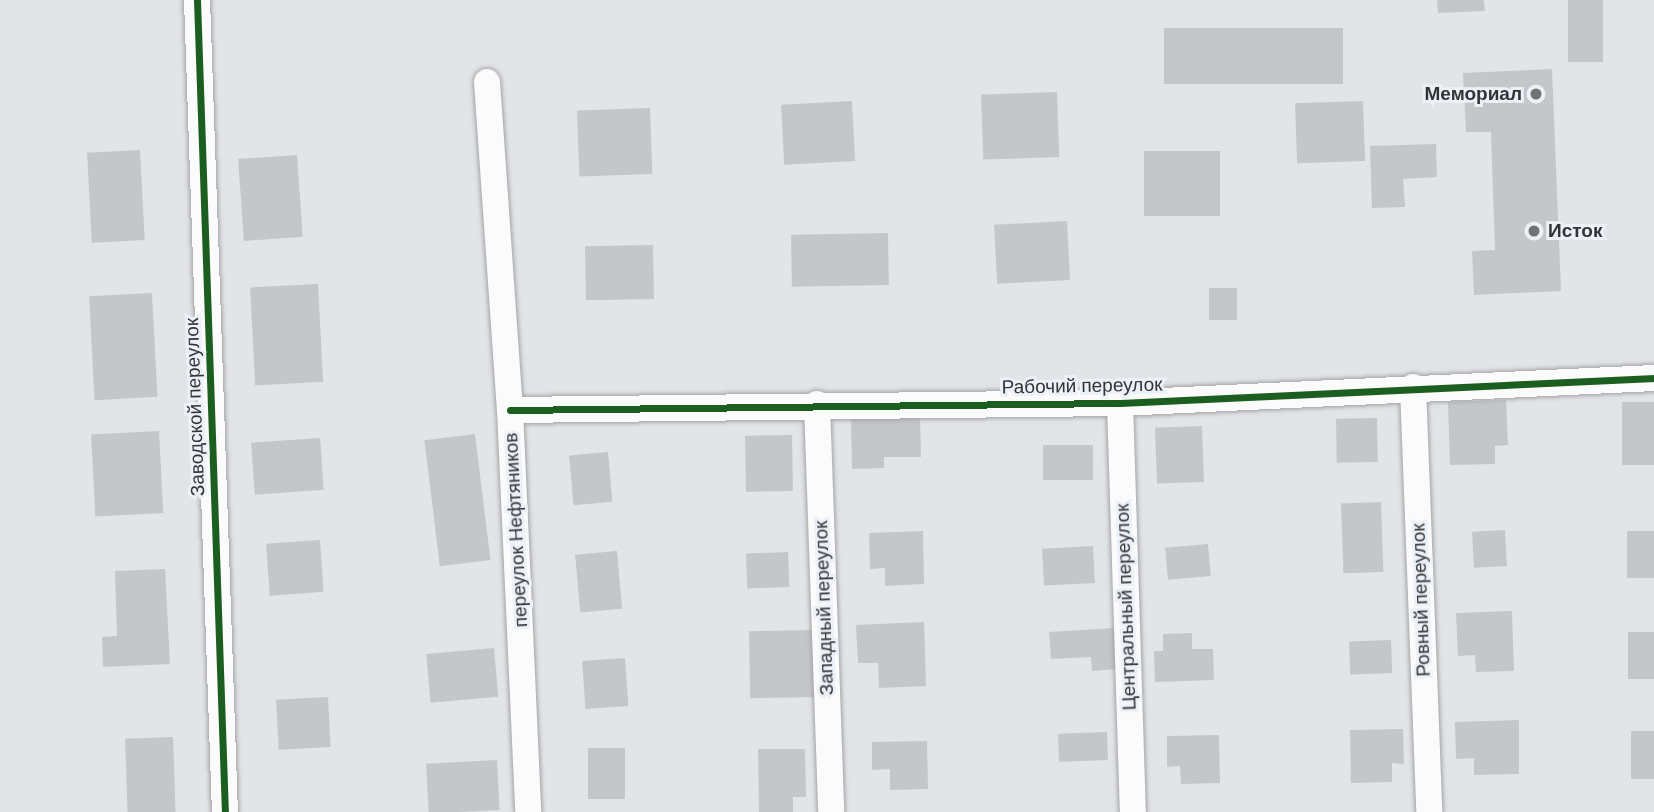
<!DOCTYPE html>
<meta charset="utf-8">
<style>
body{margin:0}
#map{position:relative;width:1654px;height:812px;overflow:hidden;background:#e2e4e7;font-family:"DM Sans",sans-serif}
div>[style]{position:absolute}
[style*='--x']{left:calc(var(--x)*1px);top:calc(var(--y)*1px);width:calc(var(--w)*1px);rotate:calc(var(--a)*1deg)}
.building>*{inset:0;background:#c4c6c9;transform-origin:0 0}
.roads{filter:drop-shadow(0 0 2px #a3a5a8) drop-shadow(0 0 2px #a3a5a8)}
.street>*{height:26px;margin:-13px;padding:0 13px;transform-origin:13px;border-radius:13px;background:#fbfbfb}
.cycleway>*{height:7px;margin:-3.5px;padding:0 3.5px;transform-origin:3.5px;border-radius:3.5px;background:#1b5e20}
.dots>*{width:19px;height:19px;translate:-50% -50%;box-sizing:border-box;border:4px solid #ecf0f7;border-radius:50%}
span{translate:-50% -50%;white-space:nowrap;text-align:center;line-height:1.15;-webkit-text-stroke:6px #ecf0f7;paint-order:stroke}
.poi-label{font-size:19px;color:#323436;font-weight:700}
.right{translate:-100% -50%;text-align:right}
.left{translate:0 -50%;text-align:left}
.street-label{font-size:19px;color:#323436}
</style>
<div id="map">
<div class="building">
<i style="clip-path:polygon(1437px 0,1484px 0,1485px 11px,1438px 13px)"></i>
<i style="left:1568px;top:0;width:35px;height:62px"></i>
<i style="left:1164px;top:28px;width:179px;height:56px"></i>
<i style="clip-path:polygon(1552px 69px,1561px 291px,1474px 295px,1472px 251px,1495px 250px,1491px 132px,1466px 132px,1463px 73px)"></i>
<i style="left:1057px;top:92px;width:65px;height:76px;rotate:88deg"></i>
<i style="left:852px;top:101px;width:60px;height:71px;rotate:87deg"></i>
<i style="left:1363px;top:101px;width:60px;height:68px;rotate:88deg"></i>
<i style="left:650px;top:108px;width:66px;height:73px;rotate:88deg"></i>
<i style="clip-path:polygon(1436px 144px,1437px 177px,1403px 179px,1405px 207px,1372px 208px,1370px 146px)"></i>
<i style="left:140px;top:150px;width:90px;height:53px;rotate:87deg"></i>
<i style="left:1220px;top:151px;width:65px;height:76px;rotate:90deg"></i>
<i style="left:297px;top:155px;width:82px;height:59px;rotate:86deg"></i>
<i style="left:1067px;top:221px;width:59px;height:73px;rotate:87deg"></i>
<i style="left:888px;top:233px;width:52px;height:97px;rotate:89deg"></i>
<i style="left:653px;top:245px;width:54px;height:68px;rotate:89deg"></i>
<i style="left:318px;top:284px;width:98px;height:68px;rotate:87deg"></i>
<i style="left:1209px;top:288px;width:28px;height:32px"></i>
<i style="left:152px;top:293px;width:104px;height:63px;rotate:87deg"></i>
<i style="clip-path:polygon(1506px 400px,1508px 445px,1495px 446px,1495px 464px,1450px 465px,1448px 402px)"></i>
<i style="left:1654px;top:402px;width:63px;height:32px;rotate:90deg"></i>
<i style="clip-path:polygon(920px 418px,921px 457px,884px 457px,884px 468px,852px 469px,851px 419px)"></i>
<i style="left:1377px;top:418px;width:44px;height:41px;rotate:89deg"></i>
<i style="left:1202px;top:426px;width:56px;height:47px;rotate:88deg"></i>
<i style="left:159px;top:431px;width:82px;height:68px;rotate:87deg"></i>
<i style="left:475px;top:434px;width:127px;height:51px;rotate:83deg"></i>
<i style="left:792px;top:435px;width:56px;height:47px;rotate:89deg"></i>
<i style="left:320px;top:438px;width:52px;height:69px;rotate:86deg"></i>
<i style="left:1093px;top:445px;width:35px;height:50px;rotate:90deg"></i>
<i style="left:608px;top:452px;width:50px;height:39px;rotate:85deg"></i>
<i style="left:1381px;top:502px;width:70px;height:40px;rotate:88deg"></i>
<i style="left:1505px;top:530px;width:36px;height:33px;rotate:87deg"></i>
<i style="clip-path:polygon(923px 531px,924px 584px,885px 586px,885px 568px,870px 569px,869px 533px)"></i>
<i style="left:1654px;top:531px;width:47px;height:27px;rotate:90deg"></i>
<i style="left:320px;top:540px;width:52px;height:54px;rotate:86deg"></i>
<i style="left:1208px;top:544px;width:32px;height:43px;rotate:85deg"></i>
<i style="left:1093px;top:546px;width:37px;height:51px;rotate:87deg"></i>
<i style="left:617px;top:551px;width:58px;height:42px;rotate:85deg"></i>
<i style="left:788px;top:552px;width:35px;height:42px;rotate:88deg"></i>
<i style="clip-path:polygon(165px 569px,170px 664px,103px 667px,102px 637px,117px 636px,115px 571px)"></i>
<i style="clip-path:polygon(1512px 611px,1514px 671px,1476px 672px,1475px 655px,1458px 656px,1456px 613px)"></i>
<i style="clip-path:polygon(924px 622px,926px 686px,879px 688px,878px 663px,858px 663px,856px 625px)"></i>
<i style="clip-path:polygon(1114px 628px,1117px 669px,1092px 671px,1091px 657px,1051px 659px,1049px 632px)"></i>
<i style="left:817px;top:630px;width:67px;height:68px;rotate:89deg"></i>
<i style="left:1654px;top:632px;width:47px;height:26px;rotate:90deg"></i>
<i style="clip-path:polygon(1192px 633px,1192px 649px,1213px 649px,1214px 680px,1155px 682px,1154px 651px,1163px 651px,1163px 634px)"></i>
<i style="left:1391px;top:640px;width:33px;height:42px;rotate:88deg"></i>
<i style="left:494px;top:648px;width:49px;height:68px;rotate:85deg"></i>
<i style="left:625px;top:658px;width:48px;height:43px;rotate:86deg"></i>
<i style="left:328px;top:697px;width:50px;height:52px;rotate:87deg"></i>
<i style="clip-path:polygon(1519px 720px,1519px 774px,1474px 775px,1474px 758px,1456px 759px,1455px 722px)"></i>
<i style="clip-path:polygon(1403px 729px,1404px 764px,1392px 763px,1392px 782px,1351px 783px,1350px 730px)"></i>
<i style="left:1654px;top:731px;width:48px;height:23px;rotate:90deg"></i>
<i style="left:1107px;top:732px;width:28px;height:49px;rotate:88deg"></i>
<i style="clip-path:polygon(1219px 735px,1220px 783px,1181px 784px,1180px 766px,1167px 767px,1167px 736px)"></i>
<i style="left:173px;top:737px;width:75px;height:48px;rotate:88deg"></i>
<i style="clip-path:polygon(927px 741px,928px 789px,890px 790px,890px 769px,872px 770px,872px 742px)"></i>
<i style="left:625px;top:748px;width:51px;height:37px;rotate:90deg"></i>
<i style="clip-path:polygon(758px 749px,805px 749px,806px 797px,793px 797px,793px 812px,759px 812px)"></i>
<i style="left:497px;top:760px;width:50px;height:71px;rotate:87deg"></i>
</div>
<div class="roads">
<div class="street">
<i style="--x:197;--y:0;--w:812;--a:88.03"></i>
<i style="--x:487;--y:82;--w:329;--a:86"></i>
<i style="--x:510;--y:410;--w:402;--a:87.4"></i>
<i style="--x:1413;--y:387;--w:425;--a:87.8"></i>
<i style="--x:1120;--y:403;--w:409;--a:88.2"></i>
<i style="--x:817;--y:404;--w:408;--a:88"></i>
<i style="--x:510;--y:410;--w:610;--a:-0.66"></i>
<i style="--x:1120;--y:403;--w:535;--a:-2.68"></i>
</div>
</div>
<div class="cycleway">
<i style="--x:197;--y:0;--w:812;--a:88.03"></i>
<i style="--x:510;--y:410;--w:610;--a:-0.66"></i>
<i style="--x:1120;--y:403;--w:535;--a:-2.68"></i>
</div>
<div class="dots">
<i style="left:1536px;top:94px;background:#707274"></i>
<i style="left:1534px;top:231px;background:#707274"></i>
</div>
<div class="poi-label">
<span class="right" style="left:1522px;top:94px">Мемориал</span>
<span class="left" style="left:1548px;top:231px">Исток</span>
</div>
<div class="street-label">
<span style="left:1082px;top:386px;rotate:-1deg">Рабочий переулок</span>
<span style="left:195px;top:407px;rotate:-92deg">Заводской переулок</span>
<span style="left:516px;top:530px;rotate:-93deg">переулок Нефтяников</span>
<span style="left:1421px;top:600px;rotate:-92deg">Ровный переулок</span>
<span style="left:1126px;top:607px;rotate:-92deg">Центральный переулок</span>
<span style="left:824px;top:608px;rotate:-92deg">Западный переулок</span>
</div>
</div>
